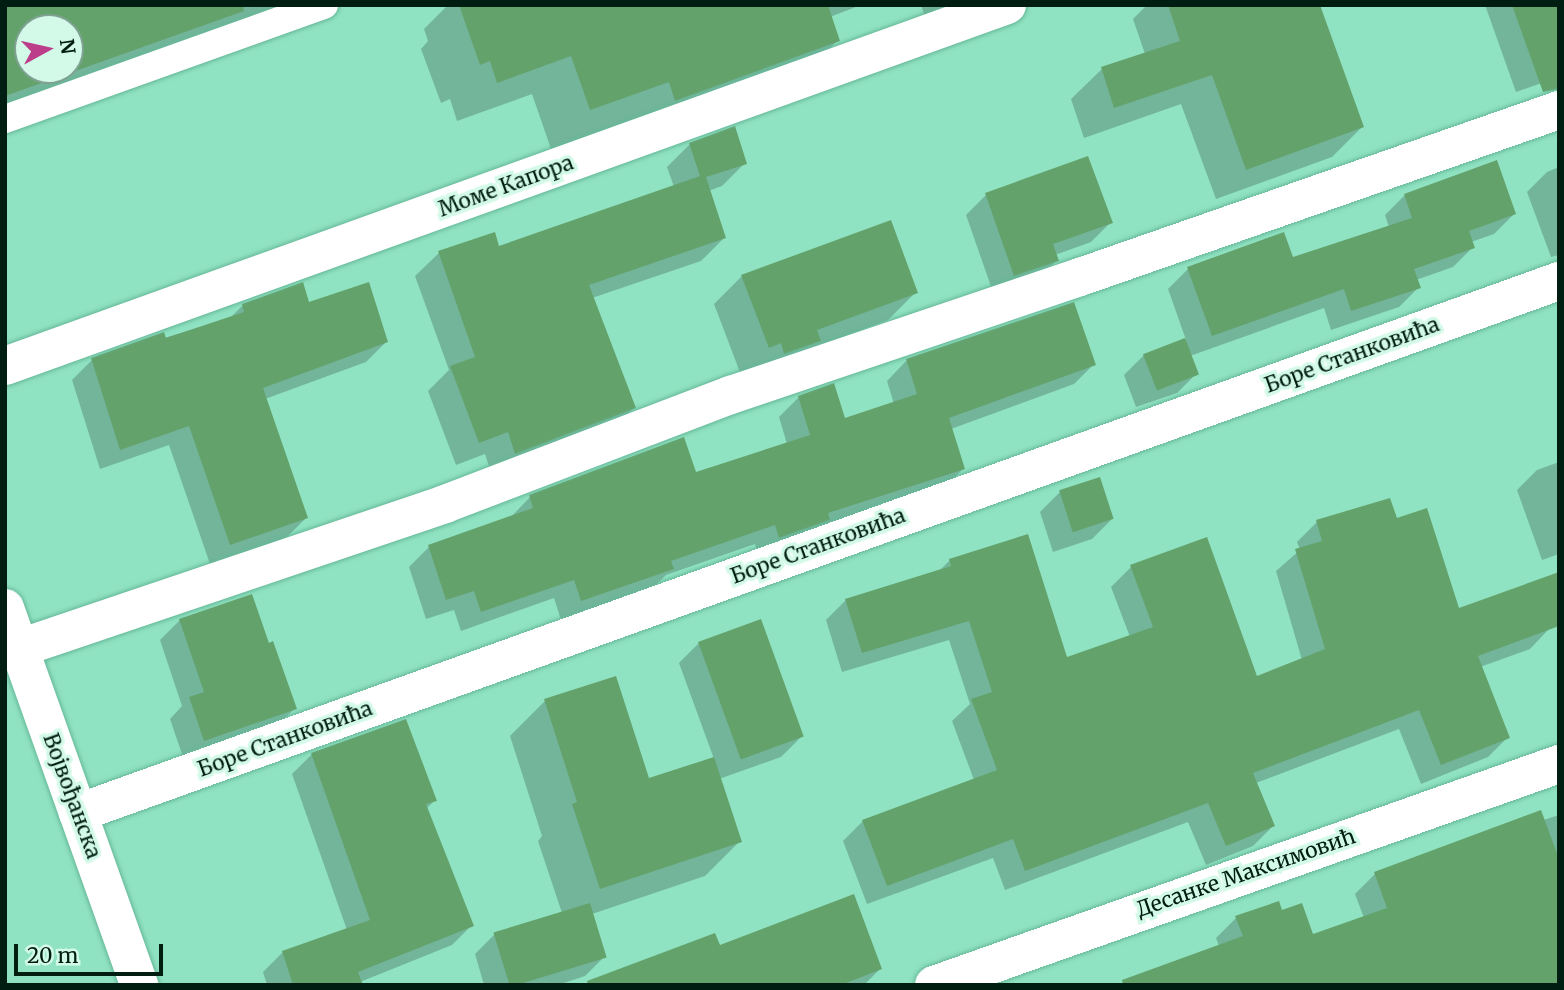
<!DOCTYPE html>
<meta charset="utf-8">
<style>
body{margin:0}
#map{position:relative;width:1564px;height:990px;overflow:hidden;background:#90e3c2;font-family:Merriweather,serif}
div>[style]{position:absolute}
[style*='--x']{left:calc(var(--x)*1px);top:calc(var(--y)*1px);width:calc(var(--w)*1px);rotate:calc(var(--a)*1deg)}
.shadow>*{inset:0;background:#0003}
.building>*{inset:0;background:#64a26b;transform-origin:0 0}
.roads{filter:drop-shadow(0 0 2px #65b798) drop-shadow(0 0 2px #65b798)}
.service>*{height:28px;margin:-14px;padding:0 14px;transform-origin:14px;border-radius:14px;background:#fff}
.minor>*{height:38px;margin:-19px;padding:0 19px;transform-origin:19px;border-radius:19px;background:#fff}
.secondary>*{height:38px;margin:-19px;padding:0 19px;transform-origin:19px;border-radius:19px;background:#fff}
span{translate:-50% -50%;white-space:nowrap;text-align:center;line-height:1.15;-webkit-text-stroke:7px #d3fae9;paint-order:stroke}
.street-label{font-size:21px;color:#001d12}
.frame{position:absolute;inset:0;border:7px solid #001d12;pointer-events:none}
.north{position:absolute;left:14px;top:14px;width:70px;height:70px;box-sizing:border-box;background:#d3fae9;border:2px solid #7fa293;border-radius:50%;rotate:82deg;font-size:19px;font-weight:700;line-height:28px;text-align:center;color:#001d12}
.north::after{content:'';display:block;margin:auto;width:24px;height:32px;background:#bc3d8a;clip-path:polygon(50% 0,100% 100%,50% 72%,0 100%)}
.scale{position:absolute;left:14px;top:944px;width:149px;height:32px;box-sizing:border-box;border:4px solid #001d12;border-top:0;padding-left:9px;font-size:21px;line-height:24px;white-space:nowrap;color:#001d12;-webkit-text-stroke:5px #d3fae9;paint-order:stroke}
</style>
<div id="map">
<div class="shadow">
<i style="clip-path:polygon(evenodd,5px 5px,305px 5px,5px 113px,5px 5px,28px 28px,70px 28px,70px 70px,28px 70px,28px 28px)"></i>
<i style="clip-path:polygon(448px 5px,861px 5px,830px 17px,838px 40px,799px 80px,629px 121px,551px 149px,532px 94px,457px 121px,450px 99px,441px 103px,421px 49px,428px 41px,424px 29px)"></i>
<i style="clip-path:polygon(921px 5px,1021px 5px,931px 34px)"></i>
<i style="clip-path:polygon(1147px 5px,1319px 5px,1362px 127px,1332px 157px,1216px 199px,1181px 104px,1084px 138px,1071px 99px,1102px 69px,1145px 54px,1133px 19px)"></i>
<i style="clip-path:polygon(1485px 5px,1559px 5px,1559px 77px,1516px 92px)"></i>
<i style="clip-path:polygon(690px 144px,745px 163px,722px 186px,708px 191px,724px 238px,701px 261px,592px 298px,634px 408px,610px 431px,492px 476px,485px 454px,456px 465px,428px 391px,449px 370px,415px 276px,439px 253px,494px 234px,498px 248px,674px 187px,667px 167px)"></i>
<i style="clip-path:polygon(1559px 167px,1559px 255px,1551px 257px,1527px 192px,1547px 172px)"></i>
<i style="clip-path:polygon(986px 195px,1111px 222px,1091px 242px,1055px 255px,1057px 260px,1037px 280px,994px 295px,966px 215px)"></i>
<i style="clip-path:polygon(1405px 195px,1514px 214px,1494px 234px,1471px 242px,1473px 247px,1453px 267px,1416px 280px,1419px 287px,1399px 307px,1331px 330px,1324px 308px,1190px 356px,1197px 373px,1177px 393px,1136px 407px,1124px 375px,1144px 355px,1186px 340px,1168px 289px,1188px 269px,1292px 259px,1389px 227px,1385px 215px)"></i>
<i style="clip-path:polygon(742px 276px,916px 292px,888px 320px,741px 375px,714px 304px)"></i>
<i style="clip-path:polygon(308px 304px,386px 342px,366px 362px,265px 399px,306px 518px,286px 538px,210px 564px,169px 445px,100px 469px,72px 380px,92px 360px,230px 318px,243px 305px)"></i>
<i style="clip-path:polygon(907px 360px,1094px 364px,1074px 384px,951px 429px,963px 469px,943px 489px,759px 557px,755px 544px,666px 575px,652px 589px,561px 620px,554px 598px,461px 631px,454px 610px,426px 619px,409px 567px,429px 547px,510px 518px,530px 497px,695px 475px,787px 444px,779px 417px,799px 397px,843px 420px,894px 404px,887px 381px)"></i>
<i style="clip-path:polygon(1559px 462px,1559px 554px,1542px 560px,1517px 490px,1537px 470px)"></i>
<i style="clip-path:polygon(1060px 492px,1112px 519px,1092px 539px,1053px 552px,1040px 512px)"></i>
<i style="clip-path:polygon(1396px 520px,1458px 610px,1549px 629px,1530px 649px,1480px 667px,1508px 737px,1488px 757px,1421px 784px,1399px 729px,1256px 783px,1273px 826px,1253px 846px,1206px 865px,1188px 822px,1005px 890px,993px 858px,867px 904px,843px 841px,863px 821px,974px 780px,952px 721px,970px 704px,949px 640px,842px 672px,826px 620px,846px 600px,938px 572px,950px 560px,1066px 660px,1130px 637px,1111px 587px,1131px 567px,1256px 678px,1302px 660px,1276px 571px,1300px 550px,1297px 542px,1317px 522px)"></i>
<i style="clip-path:polygon(180px 620px,268px 645px,295px 708px,275px 728px,184px 760px,170px 719px,182px 706px,160px 640px)"></i>
<i style="clip-path:polygon(699px 643px,801px 737px,781px 757px,719px 779px,740px 841px,705px 876px,592px 914px,605px 956px,585px 976px,558px 985px,484px 985px,475px 954px,495px 934px,562px 913px,538px 841px,542px 836px,510px 736px,545px 701px,648px 781px,714px 759px,679px 663px)"></i>
<i style="clip-path:polygon(312px 754px,435px 800px,426px 809px,472px 925px,452px 945px,360px 982px,361px 985px,267px 985px,263px 972px,283px 952px,347px 930px,292px 774px)"></i>
<i style="clip-path:polygon(1559px 815px,1559px 985px,1118px 985px,1219px 946px,1216px 938px,1236px 918px,1281px 912px,1312px 937px,1364px 918px,1355px 894px,1375px 874px)"></i>
<i style="clip-path:polygon(719px 947px,880px 969px,864px 985px,611px 985px)"></i>
</div>
<div class="building">
<i style="clip-path:polygon(evenodd,5px 5px,243px 5px,244px 11px,5px 96px,5px 5px,28px 28px,70px 28px,70px 70px,28px 70px,28px 28px)"></i>
<i style="clip-path:polygon(459px 5px,828px 5px,840px 41px,675px 101px,669px 82px,590px 110px,571px 56px,497px 83px,490px 61px,480px 65px)"></i>
<i style="clip-path:polygon(1168px 5px,1320px 5px,1364px 127px,1246px 170px,1212px 75px,1114px 108px,1101px 67px,1180px 41px)"></i>
<i style="clip-path:polygon(1512px 5px,1559px 5px,1559px 89px,1543px 92px)"></i>
<i style="clip-path:polygon(735px 126px,747px 164px,706px 177px,726px 238px,589px 285px,636px 408px,515px 454px,508px 432px,479px 443px,450px 366px,475px 357px,438px 251px,495px 232px,499px 246px,700px 176px,689px 143px)"></i>
<i style="clip-path:polygon(1088px 156px,1113px 223px,1053px 244px,1059px 261px,1014px 276px,985px 193px)"></i>
<i style="clip-path:polygon(1497px 160px,1516px 214px,1469px 231px,1475px 248px,1414px 269px,1421px 288px,1351px 311px,1344px 289px,1212px 336px,1187px 267px,1284px 232px,1293px 257px,1412px 218px,1404px 194px)"></i>
<i style="clip-path:polygon(891px 220px,918px 293px,817px 330px,821px 341px,784px 354px,781px 343px,769px 348px,741px 275px)"></i>
<i style="clip-path:polygon(303px 282px,309px 302px,369px 282px,388px 342px,263px 388px,308px 518px,230px 545px,189px 426px,120px 450px,91px 358px,164px 332px,166px 338px,244px 312px,242px 304px)"></i>
<i style="clip-path:polygon(1074px 302px,1096px 365px,949px 418px,965px 469px,828px 513px,830px 520px,779px 538px,775px 525px,671px 561px,674px 569px,581px 601px,574px 580px,481px 612px,474px 591px,446px 600px,428px 545px,533px 508px,529px 495px,684px 437px,696px 472px,810px 435px,798px 396px,834px 383px,845px 418px,917px 394px,906px 359px)"></i>
<i style="left:1185px;top:338px;width:39px;height:45px;rotate:69deg"></i>
<i style="left:1100px;top:477px;width:44px;height:43px;rotate:72deg"></i>
<i style="clip-path:polygon(1390px 498px,1397px 518px,1427px 508px,1459px 608px,1559px 572px,1559px 626px,1478px 656px,1510px 738px,1441px 765px,1419px 710px,1253px 773px,1275px 826px,1226px 846px,1208px 803px,1025px 871px,1013px 839px,887px 886px,862px 820px,997px 770px,971px 699px,992px 692px,969px 621px,862px 653px,845px 599px,951px 566px,949px 559px,1028px 534px,1067px 657px,1153px 627px,1130px 565px,1207px 537px,1257px 676px,1325px 649px,1295px 549px,1322px 541px,1316px 520px)"></i>
<i style="clip-path:polygon(252px 594px,269px 643px,273px 641px,297px 709px,204px 741px,189px 697px,204px 692px,179px 619px)"></i>
<i style="left:761px;top:619px;width:125px;height:67px;rotate:70deg"></i>
<i style="clip-path:polygon(616px 676px,649px 778px,714px 757px,742px 842px,600px 889px,572px 804px,577px 802px,544px 699px)"></i>
<i style="clip-path:polygon(406px 719px,437px 801px,426px 804px,474px 926px,358px 972px,363px 985px,293px 985px,282px 951px,370px 920px,311px 753px)"></i>
<i style="clip-path:polygon(1541px 810px,1559px 859px,1559px 985px,1123px 985px,1122px 980px,1243px 936px,1235px 916px,1279px 901px,1282px 910px,1302px 903px,1313px 934px,1387px 908px,1374px 872px)"></i>
<i style="clip-path:polygon(854px 894px,882px 969px,841px 985px,588px 985px,587px 981px,715px 933px,720px 945px)"></i>
<i style="left:590px;top:903px;width:57px;height:101px;rotate:73deg"></i>
</div>
<div class="roads">
<div class="service">
<i style="--x:5;--y:119;--w:339;--a:-19.7"></i>
</div>
<div class="minor">
<i style="--x:5;--y:366;--w:1065;--a:-19.81"></i>
<i style="--x:20;--y:648;--w:449;--a:-18.7"></i>
<i style="--x:445;--y:504;--w:306;--a:-20.9"></i>
<i style="--x:731;--y:395;--w:368;--a:-18.7"></i>
<i style="--x:1080;--y:277;--w:507;--a:-19.22"></i>
<i style="--x:78;--y:813;--w:1574;--a:-19.76"></i>
<i style="--x:934;--y:985;--w:663;--a:-19.47"></i>
</div>
<div class="secondary">
<i style="--x:5;--y:608;--w:400;--a:70.4"></i>
</div>
</div>
<div class="street-label">
<span style="left:506px;top:186px;rotate:-20deg">Моме Капора</span>
<span style="left:1352px;top:355px;rotate:-20deg">Боре Станковића</span>
<span style="left:818px;top:546px;rotate:-20deg">Боре Станковића</span>
<span style="left:285px;top:739px;rotate:-20deg">Боре Станковића</span>
<span style="left:72px;top:796px;rotate:70deg">Војвођанска</span>
<span style="left:1246px;top:873px;rotate:-19deg">Десанке Максимовић</span>
</div>
<div class="frame"></div>
<div class="north">N</div>
<div class="scale">20 m</div>
</div>
